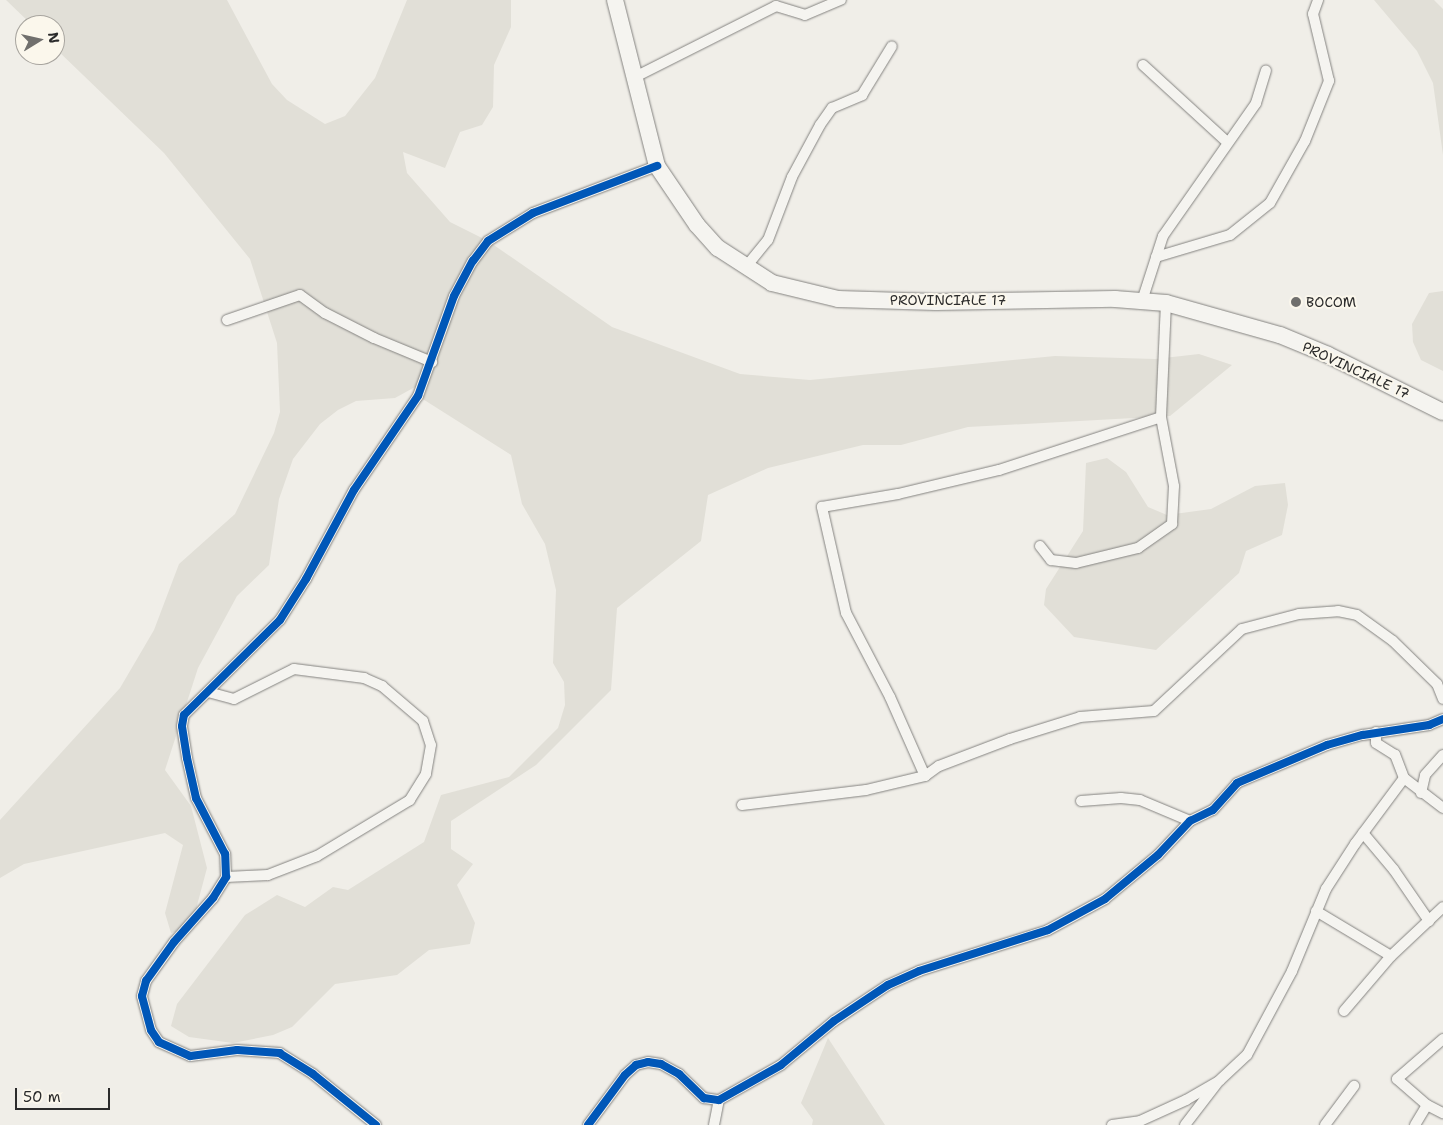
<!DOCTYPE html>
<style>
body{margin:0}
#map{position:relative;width:1443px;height:1125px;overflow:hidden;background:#f0eee8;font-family:"Shantell Sans",sans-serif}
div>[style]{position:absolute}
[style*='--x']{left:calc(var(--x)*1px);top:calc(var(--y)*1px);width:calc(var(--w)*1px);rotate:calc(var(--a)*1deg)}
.built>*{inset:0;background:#e1dfd7}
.roads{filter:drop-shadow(0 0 1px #848380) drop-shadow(0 0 1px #848380)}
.minor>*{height:10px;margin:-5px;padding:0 5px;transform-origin:5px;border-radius:5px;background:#f5f4f0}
.primary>*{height:16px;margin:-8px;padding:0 8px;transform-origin:8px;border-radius:8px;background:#f5f4f0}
.cycleway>*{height:8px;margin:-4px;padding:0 4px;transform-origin:4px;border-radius:4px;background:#0057b8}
.dots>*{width:14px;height:14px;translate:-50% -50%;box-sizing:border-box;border:2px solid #fbf7ec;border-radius:50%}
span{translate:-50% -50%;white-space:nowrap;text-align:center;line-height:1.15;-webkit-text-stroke:4px #fbf7ec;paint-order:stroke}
.street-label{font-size:14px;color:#2b2b2b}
.poi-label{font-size:14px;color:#2b2b2b}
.left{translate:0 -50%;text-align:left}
.north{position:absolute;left:15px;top:15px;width:50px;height:50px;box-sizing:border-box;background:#fbf7ec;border:1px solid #a8a59f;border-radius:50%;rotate:81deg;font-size:14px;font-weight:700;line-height:20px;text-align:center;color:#2b2b2b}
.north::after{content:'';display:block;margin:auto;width:18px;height:22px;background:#706f6d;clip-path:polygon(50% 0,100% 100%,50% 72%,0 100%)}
.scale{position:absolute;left:15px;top:1088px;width:95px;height:22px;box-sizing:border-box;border:2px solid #2b2b2b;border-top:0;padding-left:6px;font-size:15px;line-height:18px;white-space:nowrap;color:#2b2b2b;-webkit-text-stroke:4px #fbf7ec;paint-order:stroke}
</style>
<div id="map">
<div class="built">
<i style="clip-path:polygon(6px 0,227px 0,272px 84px,287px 100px,325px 124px,345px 116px,375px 78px,407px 0,511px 0,511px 27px,494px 65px,493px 107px,482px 125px,460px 132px,445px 168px,403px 152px,407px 173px,450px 222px,488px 241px,612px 327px,740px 374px,810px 380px,1055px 356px,1155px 359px,1199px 354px,1232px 365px,1170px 416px,968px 427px,901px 445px,863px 445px,768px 468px,708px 495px,701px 541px,617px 608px,611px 690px,536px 765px,451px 821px,451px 849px,473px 864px,457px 885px,475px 923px,470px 944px,429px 950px,397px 975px,335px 984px,292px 1027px,273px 1035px,233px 1043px,189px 1037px,171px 1026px,177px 1004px,245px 915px,277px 895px,305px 907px,333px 887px,348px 890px,424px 842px,441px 795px,509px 777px,558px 728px,565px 705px,564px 682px,553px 663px,556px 590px,545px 544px,522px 504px,511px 455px,418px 396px,415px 387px,395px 398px,356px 401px,338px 410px,320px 424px,293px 459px,279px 499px,269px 565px,237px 596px,198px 668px,165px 770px,191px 806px,207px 868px,191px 928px,171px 933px,165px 913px,183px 845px,165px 833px,24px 864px,0 878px,0 820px,120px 688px,154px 630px,179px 564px,235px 514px,274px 433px,280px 412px,277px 343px,250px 259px,164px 153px,55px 48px,55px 25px,32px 25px)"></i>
<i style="clip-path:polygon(1374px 0,1434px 0,1443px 9px,1443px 155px,1433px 83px,1417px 51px)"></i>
<i style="clip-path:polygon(1443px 291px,1443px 371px,1421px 360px,1413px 342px,1412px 324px,1429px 293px)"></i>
<i style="clip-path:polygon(1107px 458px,1126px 472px,1148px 507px,1167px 515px,1211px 509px,1255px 486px,1285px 483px,1288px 505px,1282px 535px,1246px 551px,1239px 573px,1156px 650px,1074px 637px,1044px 605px,1046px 589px,1083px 531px,1086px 463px)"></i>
<i style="clip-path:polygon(828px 1038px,885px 1125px,812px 1125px,813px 1120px,801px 1103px)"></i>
</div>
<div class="roads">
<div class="minor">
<i style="--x:1143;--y:65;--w:114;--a:42.5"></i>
<i style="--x:635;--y:77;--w:158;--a:-26.7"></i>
<i style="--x:776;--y:6;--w:30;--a:17"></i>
<i style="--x:805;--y:15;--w:39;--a:-23"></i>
<i style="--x:1156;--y:257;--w:77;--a:-16.6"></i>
<i style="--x:1230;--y:235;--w:51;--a:-38.7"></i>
<i style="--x:1270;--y:203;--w:71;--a:-60.6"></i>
<i style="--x:1305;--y:141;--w:65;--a:-68.2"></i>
<i style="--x:1329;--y:81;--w:69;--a:-103.4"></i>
<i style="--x:1313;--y:14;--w:15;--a:-70"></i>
<i style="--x:745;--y:268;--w:36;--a:-51"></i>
<i style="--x:768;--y:240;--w:67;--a:-69.1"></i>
<i style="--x:792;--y:177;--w:59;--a:-61.7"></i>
<i style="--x:820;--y:125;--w:21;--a:-55"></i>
<i style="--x:832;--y:108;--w:33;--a:-23"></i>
<i style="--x:862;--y:95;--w:57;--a:-58.5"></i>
<i style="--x:1142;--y:301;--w:68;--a:-72.1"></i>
<i style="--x:1163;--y:236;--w:162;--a:-55"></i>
<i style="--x:1256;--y:103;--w:34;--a:-73"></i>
<i style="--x:227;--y:320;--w:77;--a:-18.9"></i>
<i style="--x:300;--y:295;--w:31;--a:36"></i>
<i style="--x:325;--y:313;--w:55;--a:27"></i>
<i style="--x:374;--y:338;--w:63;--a:22.5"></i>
<i style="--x:1040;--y:546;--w:18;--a:52"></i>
<i style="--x:1051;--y:560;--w:25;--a:7"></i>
<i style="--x:1076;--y:563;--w:64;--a:-13.6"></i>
<i style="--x:1138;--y:548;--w:42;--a:-35.2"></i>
<i style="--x:1172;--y:524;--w:38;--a:-87"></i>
<i style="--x:1174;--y:486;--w:70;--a:-100.7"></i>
<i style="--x:1161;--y:417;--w:114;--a:-87.5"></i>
<i style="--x:208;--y:692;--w:27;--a:15"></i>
<i style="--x:234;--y:699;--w:67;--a:-26.6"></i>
<i style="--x:294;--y:669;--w:71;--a:7.3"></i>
<i style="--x:364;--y:678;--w:20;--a:24"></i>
<i style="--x:382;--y:686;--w:54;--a:40.5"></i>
<i style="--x:423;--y:721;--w:25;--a:72"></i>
<i style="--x:431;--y:745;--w:29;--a:100"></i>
<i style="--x:426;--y:774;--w:31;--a:122"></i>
<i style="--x:410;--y:800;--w:109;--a:148.9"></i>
<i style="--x:317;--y:856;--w:53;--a:158.8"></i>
<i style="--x:268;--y:875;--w:42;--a:177.3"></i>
<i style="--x:925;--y:776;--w:86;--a:-113.9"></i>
<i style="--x:890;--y:697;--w:95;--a:-117.6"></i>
<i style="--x:846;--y:613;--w:109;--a:-102.8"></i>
<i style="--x:822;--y:507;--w:77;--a:-9.7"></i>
<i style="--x:898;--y:494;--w:104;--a:-13.4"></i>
<i style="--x:999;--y:470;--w:170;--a:-18.1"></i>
<i style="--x:1404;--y:778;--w:49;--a:37.6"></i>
<i style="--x:1421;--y:793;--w:18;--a:-77"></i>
<i style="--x:1425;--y:775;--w:27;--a:-48"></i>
<i style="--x:1081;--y:801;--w:40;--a:-4.3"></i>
<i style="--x:1121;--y:798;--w:19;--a:6"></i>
<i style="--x:1140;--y:800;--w:54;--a:22.8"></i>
<i style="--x:742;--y:805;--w:125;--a:-6.9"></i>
<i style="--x:866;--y:790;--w:61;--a:-13.3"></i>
<i style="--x:925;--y:776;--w:17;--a:-36"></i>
<i style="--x:939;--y:766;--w:76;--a:-20.8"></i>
<i style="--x:1010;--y:739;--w:73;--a:-17.4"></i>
<i style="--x:1080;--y:717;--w:74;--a:-4.6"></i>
<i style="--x:1154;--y:711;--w:120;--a:-43"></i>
<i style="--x:1242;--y:629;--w:59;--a:-14.7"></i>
<i style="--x:1299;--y:614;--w:39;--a:-4"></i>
<i style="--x:1338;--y:611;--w:19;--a:12"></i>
<i style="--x:1357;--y:615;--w:44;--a:35.8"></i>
<i style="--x:1393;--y:641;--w:62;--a:44.3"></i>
<i style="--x:1437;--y:684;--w:16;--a:68"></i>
<i style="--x:1363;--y:833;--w:48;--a:50"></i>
<i style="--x:1394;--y:870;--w:62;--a:55.5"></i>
<i style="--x:1316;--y:911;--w:87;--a:31"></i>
<i style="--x:1344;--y:1011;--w:72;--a:-49.5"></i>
<i style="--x:1391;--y:956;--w:71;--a:-43.3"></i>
<i style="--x:1443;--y:1039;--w:61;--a:139"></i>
<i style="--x:1397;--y:1079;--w:40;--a:41"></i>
<i style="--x:1427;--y:1105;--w:18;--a:27"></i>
<i style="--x:376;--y:1125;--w:81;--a:-141"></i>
<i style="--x:313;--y:1074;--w:39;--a:-148"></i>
<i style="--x:280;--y:1053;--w:43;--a:-176"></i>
<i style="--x:237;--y:1050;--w:47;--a:172.7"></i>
<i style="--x:190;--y:1056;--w:34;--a:-156"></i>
<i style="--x:159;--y:1042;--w:14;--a:-124"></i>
<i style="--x:151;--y:1030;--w:35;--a:-105"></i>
<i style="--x:142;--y:996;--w:16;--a:-75"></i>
<i style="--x:146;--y:981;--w:48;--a:-54.3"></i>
<i style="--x:174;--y:942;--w:59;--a:-48.4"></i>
<i style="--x:213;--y:898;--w:25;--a:-58"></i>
<i style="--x:226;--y:877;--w:23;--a:-92"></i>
<i style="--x:225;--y:854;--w:63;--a:-117.4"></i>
<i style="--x:196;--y:798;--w:41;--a:-102.7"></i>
<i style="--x:187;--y:758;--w:32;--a:-99"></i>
<i style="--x:182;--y:726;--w:11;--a:-80"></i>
<i style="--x:184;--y:715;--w:135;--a:-44.7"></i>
<i style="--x:280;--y:620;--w:49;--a:-57.6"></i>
<i style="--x:306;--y:579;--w:101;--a:-61.7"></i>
<i style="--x:354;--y:490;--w:114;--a:-55.8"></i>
<i style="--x:418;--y:396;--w:106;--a:-70.2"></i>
<i style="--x:454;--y:296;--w:40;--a:-62"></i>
<i style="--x:473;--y:261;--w:25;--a:-53"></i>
<i style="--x:488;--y:241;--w:53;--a:-31.9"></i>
<i style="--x:533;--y:213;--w:133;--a:-20.8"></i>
<i style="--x:588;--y:1125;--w:62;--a:-53.5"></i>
<i style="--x:625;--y:1075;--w:15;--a:-42"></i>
<i style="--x:636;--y:1065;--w:12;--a:-14"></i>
<i style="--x:648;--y:1062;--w:13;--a:9"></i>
<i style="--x:661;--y:1064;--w:21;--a:29"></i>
<i style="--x:679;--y:1074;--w:35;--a:44"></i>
<i style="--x:704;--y:1098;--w:15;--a:8"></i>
<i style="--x:719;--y:1100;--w:71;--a:-29.4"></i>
<i style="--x:781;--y:1065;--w:69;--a:-39.7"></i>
<i style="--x:834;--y:1021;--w:65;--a:-33.7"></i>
<i style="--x:888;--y:985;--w:34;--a:-24"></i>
<i style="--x:919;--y:971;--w:135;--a:-17.6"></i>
<i style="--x:1048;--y:930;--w:65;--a:-28.5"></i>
<i style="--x:1105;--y:899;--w:69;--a:-39.7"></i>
<i style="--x:1158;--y:855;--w:47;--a:-46.7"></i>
<i style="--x:1190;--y:821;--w:25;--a:-26"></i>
<i style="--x:1213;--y:810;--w:36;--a:-48"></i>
<i style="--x:1237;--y:783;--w:98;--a:-22.9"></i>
<i style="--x:1327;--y:745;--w:37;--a:-16"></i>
<i style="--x:1363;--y:735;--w:67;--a:-8.6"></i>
<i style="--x:1429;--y:725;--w:15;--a:-23"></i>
<i style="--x:714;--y:1125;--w:25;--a:-79"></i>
<i style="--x:1112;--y:1125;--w:28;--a:-8"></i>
<i style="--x:1140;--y:1121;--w:51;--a:-24.5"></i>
<i style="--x:1186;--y:1100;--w:39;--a:-30"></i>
<i style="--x:1220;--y:1080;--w:37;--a:-43"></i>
<i style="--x:1247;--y:1055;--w:95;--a:-61.8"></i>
<i style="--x:1292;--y:971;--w:89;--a:-67.5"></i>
<i style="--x:1326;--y:889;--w:54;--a:-57.2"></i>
<i style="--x:1355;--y:844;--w:82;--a:-53.4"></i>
<i style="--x:1404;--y:778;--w:25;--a:-111"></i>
<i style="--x:1395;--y:755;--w:22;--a:-148"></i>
<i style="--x:1376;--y:743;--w:11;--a:-90"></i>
<i style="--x:1185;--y:1125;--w:54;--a:-52.5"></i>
<i style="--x:1325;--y:1125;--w:49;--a:-53.4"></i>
<i style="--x:1415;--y:1125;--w:23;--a:-59"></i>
</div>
<div class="primary">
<i style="--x:615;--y:0;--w:171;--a:75.8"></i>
<i style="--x:657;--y:166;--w:71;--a:55.9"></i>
<i style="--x:697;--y:225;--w:31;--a:48"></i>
<i style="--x:718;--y:248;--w:64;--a:32.9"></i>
<i style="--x:772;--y:283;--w:68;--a:13.6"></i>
<i style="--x:838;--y:299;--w:98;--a:1.8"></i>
<i style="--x:936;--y:302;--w:179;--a:-1"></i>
<i style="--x:1115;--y:299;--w:51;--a:4.5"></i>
<i style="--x:1166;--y:303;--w:118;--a:15.7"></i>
<i style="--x:1280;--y:335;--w:52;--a:22.6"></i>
<i style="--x:1328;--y:355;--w:128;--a:26.4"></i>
</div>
</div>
<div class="cycleway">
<i style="--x:376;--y:1125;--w:81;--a:-141"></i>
<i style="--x:313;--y:1074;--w:39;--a:-148"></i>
<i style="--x:280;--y:1053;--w:43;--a:-176"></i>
<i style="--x:237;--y:1050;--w:47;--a:172.7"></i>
<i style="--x:190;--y:1056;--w:34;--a:-156"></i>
<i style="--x:159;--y:1042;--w:14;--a:-124"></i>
<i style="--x:151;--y:1030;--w:35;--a:-105"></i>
<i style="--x:142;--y:996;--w:16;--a:-75"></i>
<i style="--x:146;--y:981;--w:48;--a:-54.3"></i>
<i style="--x:174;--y:942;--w:59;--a:-48.4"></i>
<i style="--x:213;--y:898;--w:25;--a:-58"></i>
<i style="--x:226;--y:877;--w:23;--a:-92"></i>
<i style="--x:225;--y:854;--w:63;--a:-117.4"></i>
<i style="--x:196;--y:798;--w:41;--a:-102.7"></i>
<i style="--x:187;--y:758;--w:32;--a:-99"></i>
<i style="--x:182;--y:726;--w:11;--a:-80"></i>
<i style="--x:184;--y:715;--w:135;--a:-44.7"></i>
<i style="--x:280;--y:620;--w:49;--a:-57.6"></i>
<i style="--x:306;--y:579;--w:101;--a:-61.7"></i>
<i style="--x:354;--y:490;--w:114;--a:-55.8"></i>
<i style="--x:418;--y:396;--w:106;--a:-70.2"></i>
<i style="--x:454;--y:296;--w:40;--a:-62"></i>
<i style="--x:473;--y:261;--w:25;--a:-53"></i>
<i style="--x:488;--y:241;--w:53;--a:-31.9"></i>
<i style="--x:533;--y:213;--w:133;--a:-20.8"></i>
<i style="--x:588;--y:1125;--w:62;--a:-53.5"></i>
<i style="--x:625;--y:1075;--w:15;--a:-42"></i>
<i style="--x:636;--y:1065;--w:12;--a:-14"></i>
<i style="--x:648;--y:1062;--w:13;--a:9"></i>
<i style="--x:661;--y:1064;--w:21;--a:29"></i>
<i style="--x:679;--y:1074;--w:35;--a:44"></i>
<i style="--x:704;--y:1098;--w:15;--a:8"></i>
<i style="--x:719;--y:1100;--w:71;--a:-29.4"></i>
<i style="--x:781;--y:1065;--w:69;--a:-39.7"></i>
<i style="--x:834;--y:1021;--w:65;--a:-33.7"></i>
<i style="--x:888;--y:985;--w:34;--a:-24"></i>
<i style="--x:919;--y:971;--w:135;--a:-17.6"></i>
<i style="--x:1048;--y:930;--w:65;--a:-28.5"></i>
<i style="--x:1105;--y:899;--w:69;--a:-39.7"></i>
<i style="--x:1158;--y:855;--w:47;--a:-46.7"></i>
<i style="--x:1190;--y:821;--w:25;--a:-26"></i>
<i style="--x:1213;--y:810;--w:36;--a:-48"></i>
<i style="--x:1237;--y:783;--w:98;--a:-22.9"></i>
<i style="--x:1327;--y:745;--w:37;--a:-16"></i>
<i style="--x:1363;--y:735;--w:67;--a:-8.6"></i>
<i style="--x:1429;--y:725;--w:15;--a:-23"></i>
</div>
<div class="dots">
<i style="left:1296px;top:302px;background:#706f6d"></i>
</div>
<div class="street-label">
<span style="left:948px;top:300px">PROVINCIALE 17</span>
<span style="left:1356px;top:370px;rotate:25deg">PROVINCIALE 17</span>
</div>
<div class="poi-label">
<span class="left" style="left:1306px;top:302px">BOCOM</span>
</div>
<div class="north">N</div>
<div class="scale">50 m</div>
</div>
